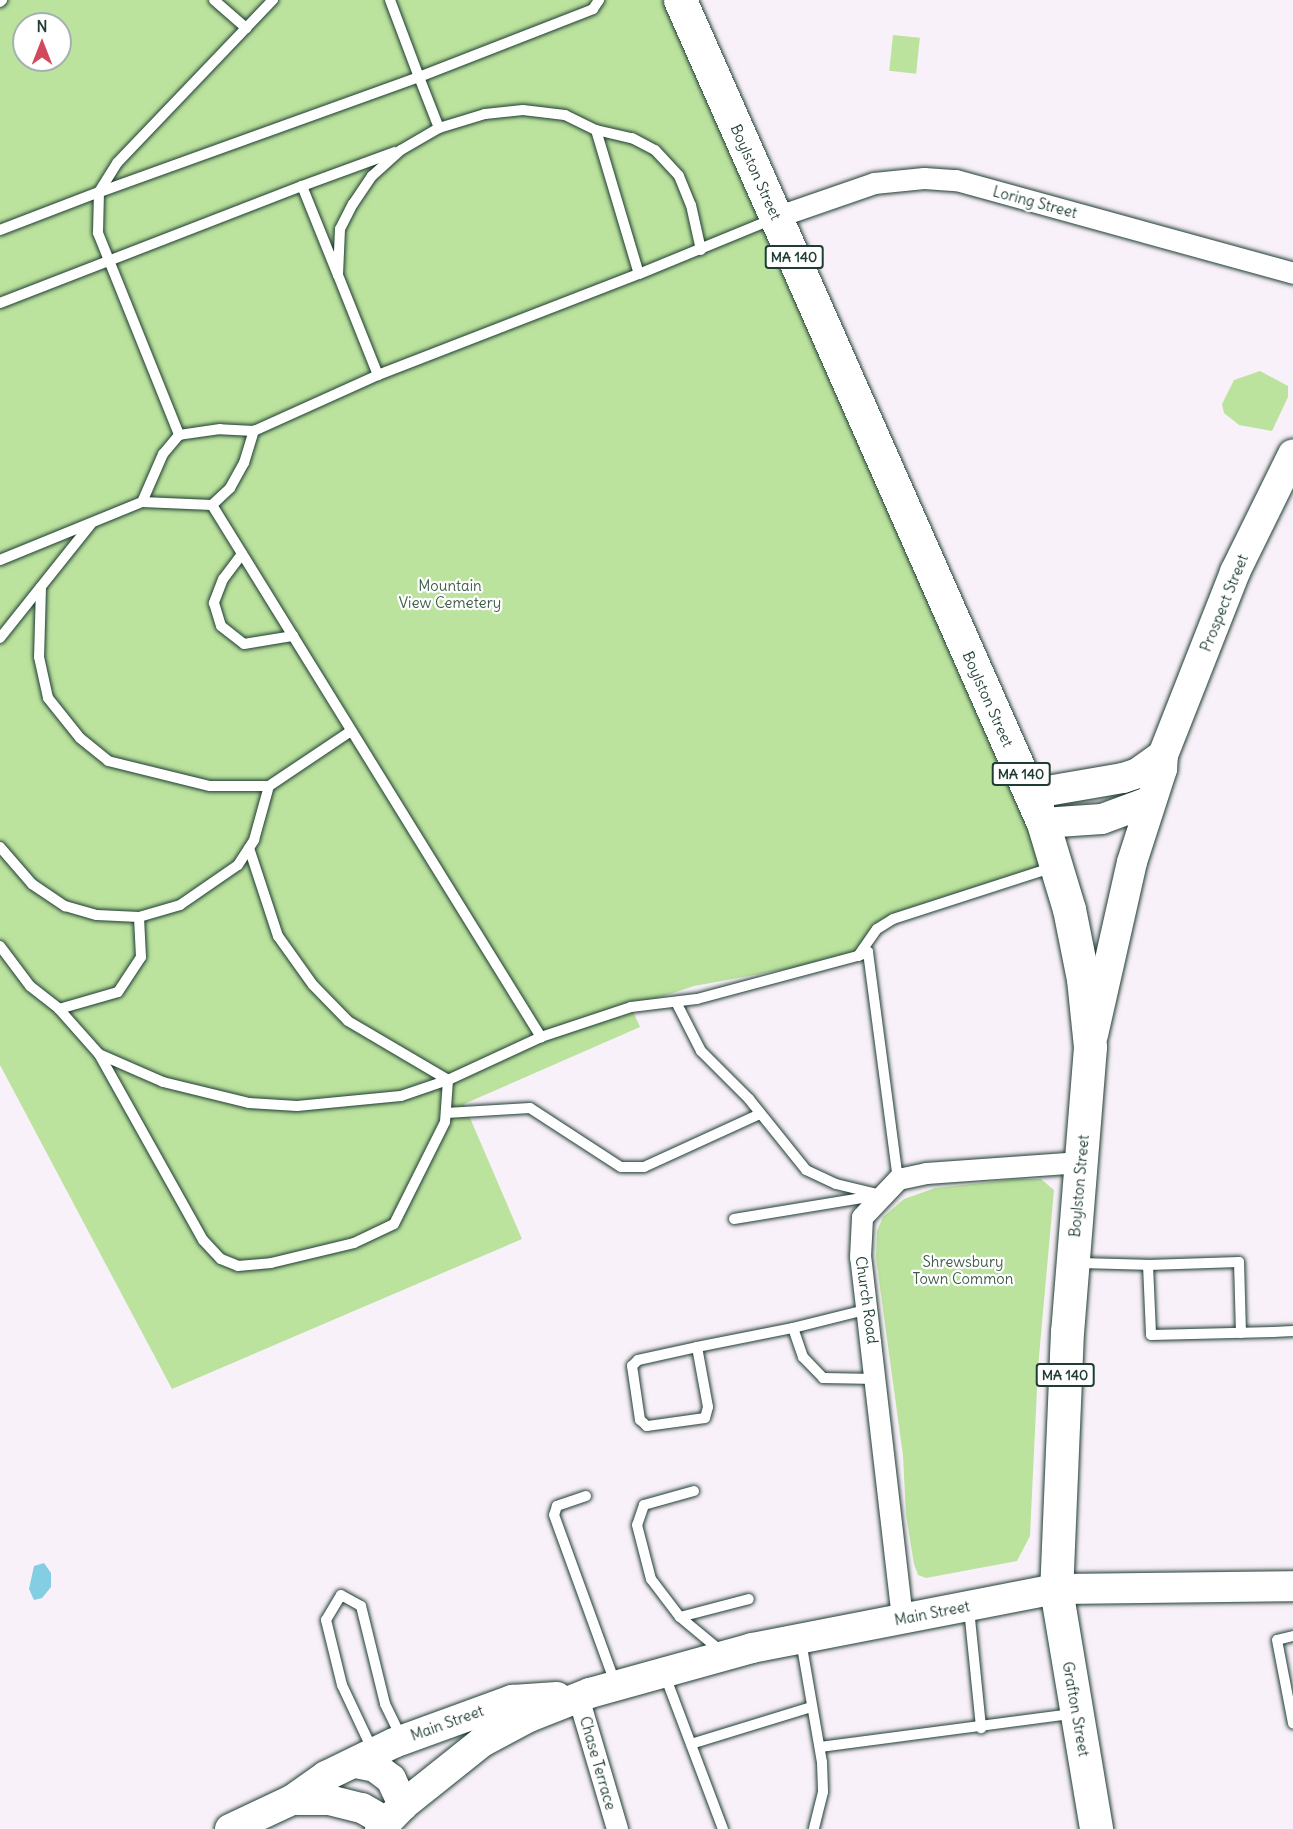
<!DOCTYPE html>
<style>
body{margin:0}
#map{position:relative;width:1293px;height:1829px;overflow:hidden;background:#f9f1f9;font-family:Delius,sans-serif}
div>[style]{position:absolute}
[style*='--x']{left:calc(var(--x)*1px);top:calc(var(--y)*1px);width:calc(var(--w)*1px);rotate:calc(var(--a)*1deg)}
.green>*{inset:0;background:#bce39e;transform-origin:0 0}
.water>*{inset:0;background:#83cee2}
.roads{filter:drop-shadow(0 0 2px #1f3d34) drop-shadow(0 0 2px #1f3d34)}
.lane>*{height:10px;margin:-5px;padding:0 5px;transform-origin:5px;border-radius:5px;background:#fff}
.street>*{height:21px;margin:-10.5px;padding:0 10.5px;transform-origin:10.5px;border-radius:10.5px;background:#fff}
.secondary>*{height:30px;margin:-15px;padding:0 15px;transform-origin:15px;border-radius:15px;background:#fff}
.primary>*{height:33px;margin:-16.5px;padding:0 16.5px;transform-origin:16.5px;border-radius:16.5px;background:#fff}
span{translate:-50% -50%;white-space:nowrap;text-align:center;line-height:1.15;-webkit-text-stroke:4.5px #fff;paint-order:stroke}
.shield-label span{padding:2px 4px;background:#fff;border:2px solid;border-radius:4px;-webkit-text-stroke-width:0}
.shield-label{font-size:14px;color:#1f3d34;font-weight:700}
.street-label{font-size:15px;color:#1f3d34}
.park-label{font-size:15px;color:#3e5e49}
.north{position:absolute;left:12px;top:12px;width:60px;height:60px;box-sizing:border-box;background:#fff;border:2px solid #a5b1ae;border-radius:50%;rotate:0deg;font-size:16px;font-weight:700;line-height:24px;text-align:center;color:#1f3d34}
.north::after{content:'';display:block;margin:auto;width:21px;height:27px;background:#d1495b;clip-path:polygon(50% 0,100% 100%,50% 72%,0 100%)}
</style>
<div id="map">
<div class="green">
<i style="clip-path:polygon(evenodd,0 0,680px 0,1057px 866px,893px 919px,858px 956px,694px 986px,631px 1007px,640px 1027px,464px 1104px,522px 1239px,172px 1389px,0 1065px,0 0,24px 24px,60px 24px,60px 60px,24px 60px,24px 24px)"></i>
<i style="left:893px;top:35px;width:27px;height:36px;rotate:6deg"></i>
<i style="clip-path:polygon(1260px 371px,1288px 386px,1288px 397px,1272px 431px,1239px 425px,1224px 413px,1222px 404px,1234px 380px)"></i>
<i style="clip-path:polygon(1019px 1179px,1041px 1179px,1054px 1190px,1038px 1368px,1030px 1536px,1017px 1561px,926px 1578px,918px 1575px,914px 1564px,906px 1515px,903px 1456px,876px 1258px,877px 1231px,883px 1217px,904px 1199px,935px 1188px)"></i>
</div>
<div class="water">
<i style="clip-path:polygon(44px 1563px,51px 1573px,51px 1587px,42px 1598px,34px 1600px,29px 1589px,34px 1566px)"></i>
</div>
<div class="roads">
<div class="lane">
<i style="--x:214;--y:0;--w:43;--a:41.2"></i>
<i style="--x:390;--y:0;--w:82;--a:69.4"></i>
<i style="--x:419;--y:77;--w:187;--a:-21.3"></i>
<i style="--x:593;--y:9;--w:11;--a:-56"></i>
<i style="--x:0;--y:2;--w:3;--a:-45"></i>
<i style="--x:439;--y:128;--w:48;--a:-16.9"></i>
<i style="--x:485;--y:114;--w:38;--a:-6"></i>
<i style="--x:523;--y:110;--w:42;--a:6.8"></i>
<i style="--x:565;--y:115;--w:34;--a:26"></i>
<i style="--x:596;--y:130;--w:150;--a:73.4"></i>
<i style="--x:639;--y:274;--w:145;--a:-22.3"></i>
<i style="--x:596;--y:130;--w:37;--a:13"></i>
<i style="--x:632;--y:138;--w:26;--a:28"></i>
<i style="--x:655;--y:150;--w:35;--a:47"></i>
<i style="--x:679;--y:176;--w:31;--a:68"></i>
<i style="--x:691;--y:205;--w:46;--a:77.5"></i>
<i style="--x:302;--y:186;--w:99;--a:-20.1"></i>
<i style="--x:0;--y:230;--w:106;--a:-21"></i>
<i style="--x:99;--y:192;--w:41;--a:91.4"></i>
<i style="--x:98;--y:233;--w:218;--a:68.1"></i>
<i style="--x:338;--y:275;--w:108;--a:68.2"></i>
<i style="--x:378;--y:375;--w:280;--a:-21.2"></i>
<i style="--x:0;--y:303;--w:324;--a:-21.2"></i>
<i style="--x:302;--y:186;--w:96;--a:68"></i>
<i style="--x:338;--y:275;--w:46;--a:-87.5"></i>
<i style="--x:340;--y:229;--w:28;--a:-63"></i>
<i style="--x:353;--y:204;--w:34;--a:-56"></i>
<i style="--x:372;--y:176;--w:39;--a:-42"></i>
<i style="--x:401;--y:150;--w:44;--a:-30.1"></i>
<i style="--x:439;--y:128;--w:55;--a:-111.4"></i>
<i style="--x:419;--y:77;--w:340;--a:160.2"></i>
<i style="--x:99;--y:192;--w:34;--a:-58"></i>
<i style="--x:117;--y:163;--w:226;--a:-46.3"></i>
<i style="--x:254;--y:431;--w:136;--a:-24.3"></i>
<i style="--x:212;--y:505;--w:626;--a:58.27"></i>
<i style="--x:541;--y:1037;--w:95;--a:-18.4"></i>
<i style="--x:631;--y:1007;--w:66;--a:-6.9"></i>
<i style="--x:697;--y:999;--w:167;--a:-15"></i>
<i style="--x:858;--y:956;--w:33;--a:-55"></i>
<i style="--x:877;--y:929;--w:19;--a:-32"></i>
<i style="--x:893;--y:919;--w:169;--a:-17.9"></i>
<i style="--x:242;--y:554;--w:31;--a:127"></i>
<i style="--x:223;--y:579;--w:26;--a:111"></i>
<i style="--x:214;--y:603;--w:24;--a:73"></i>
<i style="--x:221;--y:626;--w:29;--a:38"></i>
<i style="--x:244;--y:644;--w:50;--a:-9.3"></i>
<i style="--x:0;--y:560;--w:153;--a:-22.2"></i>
<i style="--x:142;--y:502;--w:70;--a:2.5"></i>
<i style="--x:212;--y:505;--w:25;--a:-43"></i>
<i style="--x:230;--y:488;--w:29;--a:-61"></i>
<i style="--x:244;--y:463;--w:34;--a:-73"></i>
<i style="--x:254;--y:431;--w:34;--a:-177"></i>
<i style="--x:220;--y:429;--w:41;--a:171.7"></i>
<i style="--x:179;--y:435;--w:25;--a:130"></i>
<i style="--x:163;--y:454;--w:52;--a:113.6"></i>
<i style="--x:41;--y:587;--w:70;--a:91.6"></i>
<i style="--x:39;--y:657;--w:42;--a:77.6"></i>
<i style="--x:48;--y:698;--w:51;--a:51.3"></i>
<i style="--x:80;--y:738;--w:36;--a:39"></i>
<i style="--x:108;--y:761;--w:105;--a:13.8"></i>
<i style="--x:210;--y:786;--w:59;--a:0"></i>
<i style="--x:269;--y:786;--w:99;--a:-33.9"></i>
<i style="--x:0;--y:638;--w:146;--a:-51.4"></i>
<i style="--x:0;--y:847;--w:49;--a:49.1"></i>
<i style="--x:32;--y:884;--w:40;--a:34"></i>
<i style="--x:65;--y:906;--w:33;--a:16"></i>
<i style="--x:97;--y:915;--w:42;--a:2.7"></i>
<i style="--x:139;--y:917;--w:43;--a:-16.3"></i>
<i style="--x:180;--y:905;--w:70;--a:-34.6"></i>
<i style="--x:238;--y:865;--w:30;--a:-57"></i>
<i style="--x:254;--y:840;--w:56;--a:-74.5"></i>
<i style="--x:249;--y:848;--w:93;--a:71.8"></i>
<i style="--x:278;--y:936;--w:60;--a:54.5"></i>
<i style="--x:313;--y:985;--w:50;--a:45.8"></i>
<i style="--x:348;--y:1021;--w:116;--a:30.5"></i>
<i style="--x:0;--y:946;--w:50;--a:53.1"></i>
<i style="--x:30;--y:986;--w:37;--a:38"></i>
<i style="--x:59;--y:1009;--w:60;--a:48.4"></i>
<i style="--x:99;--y:1054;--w:70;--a:23.6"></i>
<i style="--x:163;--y:1082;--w:89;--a:13.7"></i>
<i style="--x:249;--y:1103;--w:48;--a:3.6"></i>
<i style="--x:297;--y:1106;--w:104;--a:-5.5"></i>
<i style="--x:401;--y:1096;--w:50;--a:-18.8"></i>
<i style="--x:448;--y:1080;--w:102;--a:-24.8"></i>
<i style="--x:858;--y:956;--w:11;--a:-22"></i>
<i style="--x:868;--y:952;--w:229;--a:82.5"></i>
<i style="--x:676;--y:1002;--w:55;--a:63"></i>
<i style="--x:701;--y:1051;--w:68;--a:45"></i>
<i style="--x:749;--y:1099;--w:91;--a:51.2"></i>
<i style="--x:806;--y:1170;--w:33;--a:25"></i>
<i style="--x:836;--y:1184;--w:46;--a:13.7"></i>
<i style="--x:59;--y:1009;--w:61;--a:-16.1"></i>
<i style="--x:118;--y:992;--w:42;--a:-56.7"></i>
<i style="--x:141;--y:957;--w:40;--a:-92.9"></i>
<i style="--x:99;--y:1054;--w:213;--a:60.8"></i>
<i style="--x:203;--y:1240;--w:26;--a:47"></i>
<i style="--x:221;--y:1259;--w:18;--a:22"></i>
<i style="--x:238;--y:1266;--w:33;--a:-5"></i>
<i style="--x:271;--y:1263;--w:85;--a:-13.5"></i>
<i style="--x:354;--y:1243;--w:44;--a:-25.4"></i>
<i style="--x:394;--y:1224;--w:114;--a:-63.4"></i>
<i style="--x:445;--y:1122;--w:42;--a:-85.9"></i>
<i style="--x:446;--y:1113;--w:84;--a:-3.4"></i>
<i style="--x:530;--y:1108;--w:108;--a:33"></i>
<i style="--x:621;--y:1167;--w:23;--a:0"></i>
<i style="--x:644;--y:1167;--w:128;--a:-24.6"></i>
<i style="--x:734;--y:1219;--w:142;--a:-9.3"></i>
<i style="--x:1077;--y:1263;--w:71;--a:1.6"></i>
<i style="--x:869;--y:1309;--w:78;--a:166"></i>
<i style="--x:793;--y:1328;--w:31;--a:71"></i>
<i style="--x:803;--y:1357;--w:29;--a:46"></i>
<i style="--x:823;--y:1378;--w:54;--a:1.1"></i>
<i style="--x:1241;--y:1333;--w:71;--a:-91.6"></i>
<i style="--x:1239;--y:1262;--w:91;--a:178.1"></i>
<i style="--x:1148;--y:1265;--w:70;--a:87.5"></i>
<i style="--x:1151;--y:1335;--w:122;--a:-1.4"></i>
<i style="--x:1273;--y:1332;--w:20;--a:-3"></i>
<i style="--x:697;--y:1347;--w:61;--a:79.6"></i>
<i style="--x:708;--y:1407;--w:11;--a:105"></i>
<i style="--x:705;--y:1418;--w:59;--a:172.1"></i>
<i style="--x:647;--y:1426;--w:9;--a:-139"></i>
<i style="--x:640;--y:1420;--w:55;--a:-98.4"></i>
<i style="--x:632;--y:1366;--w:8;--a:-45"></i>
<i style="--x:638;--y:1360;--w:60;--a:-12.4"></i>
<i style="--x:697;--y:1347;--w:98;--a:-11.2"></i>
<i style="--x:694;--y:1491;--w:52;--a:164.4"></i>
<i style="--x:644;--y:1505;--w:21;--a:109"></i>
<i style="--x:637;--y:1525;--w:56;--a:75.5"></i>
<i style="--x:651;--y:1579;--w:48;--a:52.7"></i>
<i style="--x:680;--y:1617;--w:53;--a:39.7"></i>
<i style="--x:586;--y:1496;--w:31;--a:161"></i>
<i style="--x:557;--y:1506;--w:9;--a:108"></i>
<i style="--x:554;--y:1515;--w:179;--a:70"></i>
<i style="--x:969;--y:1609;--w:120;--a:84.2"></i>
<i style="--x:680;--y:1617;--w:71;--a:-14.6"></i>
<i style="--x:1293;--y:1636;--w:16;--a:166"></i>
<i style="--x:1277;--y:1640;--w:85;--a:79.1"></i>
<i style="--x:801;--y:1641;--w:123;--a:80.2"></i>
<i style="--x:822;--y:1762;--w:30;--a:88"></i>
<i style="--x:823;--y:1792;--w:38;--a:104"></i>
<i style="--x:664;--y:1673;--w:167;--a:69.3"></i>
<i style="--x:691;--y:1744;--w:126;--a:-17.1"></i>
<i style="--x:820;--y:1747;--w:254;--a:-7.5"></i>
<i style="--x:373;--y:1751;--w:73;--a:-115.2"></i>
<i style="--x:342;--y:1685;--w:67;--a:-103.8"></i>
<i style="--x:326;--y:1620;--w:29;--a:-59"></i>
<i style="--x:341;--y:1595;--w:23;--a:29"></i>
<i style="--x:361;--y:1606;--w:101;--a:76.2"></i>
<i style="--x:385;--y:1704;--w:39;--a:64"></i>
</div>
<div class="street">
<i style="--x:776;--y:217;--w:104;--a:-19.1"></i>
<i style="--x:874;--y:183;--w:50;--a:-5.7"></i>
<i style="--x:924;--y:178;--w:32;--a:4"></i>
<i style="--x:956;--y:180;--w:350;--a:15.4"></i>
<i style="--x:902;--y:1618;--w:363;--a:-96.6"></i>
<i style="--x:860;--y:1257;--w:40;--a:-87.1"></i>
<i style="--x:862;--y:1217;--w:52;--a:-46.5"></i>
<i style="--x:898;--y:1179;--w:29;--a:-12"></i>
<i style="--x:926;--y:1173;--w:155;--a:-4.1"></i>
<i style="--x:578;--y:1697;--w:138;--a:73.5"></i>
</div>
<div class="secondary">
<i style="--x:1030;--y:794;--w:94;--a:-9.8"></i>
<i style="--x:1123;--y:778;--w:16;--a:-18"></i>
<i style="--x:1138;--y:773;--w:31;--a:-36"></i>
<i style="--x:1043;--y:823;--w:59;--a:-3.9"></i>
<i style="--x:1102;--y:819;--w:52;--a:-20.2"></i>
<i style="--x:1093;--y:1035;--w:177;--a:-77.3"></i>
<i style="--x:1132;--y:862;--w:98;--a:-72.1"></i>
<i style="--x:1162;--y:769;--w:14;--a:-86"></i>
<i style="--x:1163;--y:755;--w:197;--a:-68.5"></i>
<i style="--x:1235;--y:572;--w:131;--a:-63.8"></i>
<i style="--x:356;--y:1763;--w:19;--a:12"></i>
<i style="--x:375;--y:1767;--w:20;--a:37"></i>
<i style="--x:391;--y:1779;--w:29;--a:65"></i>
<i style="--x:292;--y:1800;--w:37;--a:0"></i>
<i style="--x:329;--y:1800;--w:34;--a:14"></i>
<i style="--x:362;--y:1808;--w:28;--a:30"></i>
<i style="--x:230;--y:1829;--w:68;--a:-25.1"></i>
<i style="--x:292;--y:1800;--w:42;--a:-35.2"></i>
<i style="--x:326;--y:1776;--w:76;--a:-25.9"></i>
<i style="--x:394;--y:1743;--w:126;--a:-20"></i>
<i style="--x:512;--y:1700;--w:45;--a:-3.8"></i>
<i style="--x:380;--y:1829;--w:33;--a:-46"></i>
<i style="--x:403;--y:1805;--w:101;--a:-38.6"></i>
<i style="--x:482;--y:1742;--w:53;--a:-28"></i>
<i style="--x:529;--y:1717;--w:66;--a:-21.5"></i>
<i style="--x:590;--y:1693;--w:168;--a:-15.5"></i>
<i style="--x:752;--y:1648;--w:310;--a:-11"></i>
<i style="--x:1056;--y:1589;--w:237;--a:-0.7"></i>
</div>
<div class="primary">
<i style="--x:680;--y:0;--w:899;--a:66.2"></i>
<i style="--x:1043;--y:823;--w:90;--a:73.2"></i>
<i style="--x:1069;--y:909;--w:71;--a:78.7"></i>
<i style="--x:1083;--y:979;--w:68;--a:84.1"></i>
<i style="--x:1090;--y:1047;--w:285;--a:94.6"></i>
<i style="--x:1067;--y:1331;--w:258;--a:92.4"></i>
<i style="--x:1056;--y:1589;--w:243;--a:80.5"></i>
</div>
</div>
<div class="shield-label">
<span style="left:794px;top:257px">MA 140</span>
<span style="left:1021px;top:774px">MA 140</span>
<span style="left:1065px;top:1375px">MA 140</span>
</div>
<div class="street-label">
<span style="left:756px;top:172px;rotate:66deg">Boylston Street</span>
<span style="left:1035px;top:202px;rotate:15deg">Loring Street</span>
<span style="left:1224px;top:603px;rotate:-68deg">Prospect Street</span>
<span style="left:988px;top:699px;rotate:66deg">Boylston Street</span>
<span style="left:1079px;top:1186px;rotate:-85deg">Boylston Street</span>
<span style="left:867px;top:1300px;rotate:82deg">Church Road</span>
<span style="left:932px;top:1613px;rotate:-11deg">Main Street</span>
<span style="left:1076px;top:1709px;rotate:80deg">Grafton Street</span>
<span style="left:447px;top:1723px;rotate:-20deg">Main Street</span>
<span style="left:598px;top:1763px;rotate:74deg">Chase Terrace</span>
</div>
<div class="park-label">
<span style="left:450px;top:594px">Mountain<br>View Cemetery</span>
<span style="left:963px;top:1270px">Shrewsbury<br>Town Common</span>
</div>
<div class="north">N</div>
</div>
